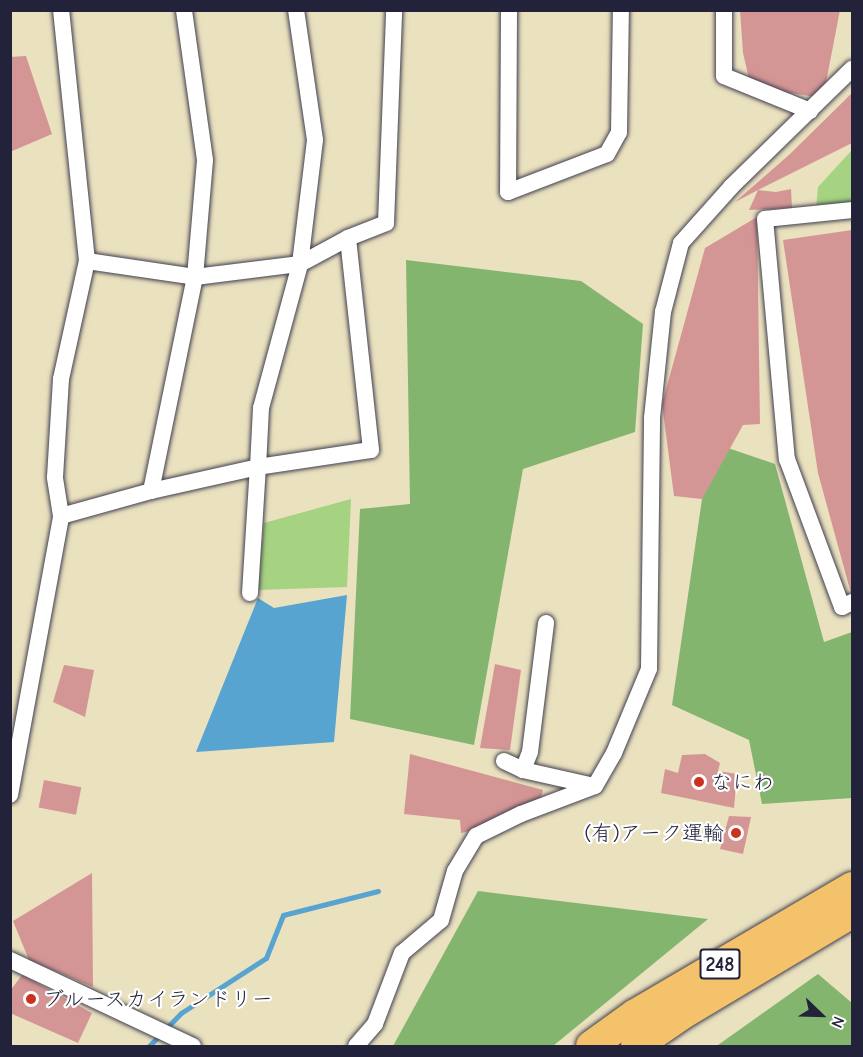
<!DOCTYPE html>
<meta charset="utf-8">
<style>
body{margin:0}
#map{position:relative;width:863px;height:1057px;overflow:hidden;background:#eae1bf;font-family:"Comic Neue","Klee One",sans-serif}
div>[style]{position:absolute}
[style*='--x']{left:calc(var(--x)*1px);top:calc(var(--y)*1px);width:calc(var(--w)*1px);rotate:calc(var(--a)*1deg)}
.green>*{inset:0;background:#a5d381}
.forest>*{inset:0;background:#84b56f}
.water>*{inset:0;background:#58a4d1}
.stream>*{height:5px;margin:-2.5px;padding:0 2.5px;transform-origin:2.5px;border-radius:2.5px;background:#58a4d1}
.building>*{inset:0;background:#d49695;transform-origin:0 0}
.roads{filter:drop-shadow(0 0 2px #403f4f) drop-shadow(0 0 2px #403f4f)}
.street>*{height:16px;margin:-8px;padding:0 8px;transform-origin:8px;border-radius:8px;background:#fff}
.highway>*{height:30px;margin:-15px;padding:0 15px;transform-origin:15px;border-radius:15px;background:#f3c26a}
.dots>*{width:16px;height:16px;translate:-50% -50%;box-sizing:border-box;border:3px solid #fff;border-radius:50%}
span{translate:-50% -50%;white-space:nowrap;text-align:center;line-height:1.15;-webkit-text-stroke:4.5px #fff;paint-order:stroke}
.shield-label span{padding:2px 4px;background:#fff;border:2px solid;border-radius:4px;-webkit-text-stroke-width:0}
.shield-label{font-size:20px;color:#22223b;font-weight:700}
.poi-label{font-size:21px;color:#22223b}
.left{translate:0 -50%;text-align:left}
.right{translate:-100% -50%;text-align:right}
.frame{position:absolute;inset:0;border:12px solid #22223b;pointer-events:none}
.north{position:absolute;left:791px;top:985px;width:60px;height:60px;-webkit-text-stroke:4px #fff;paint-order:stroke;rotate:113deg;font-size:16px;font-weight:700;line-height:24px;text-align:center;color:#22223b}
.north::after{content:'';display:block;margin:auto;width:21px;height:27px;background:#22223b;clip-path:polygon(50% 0,100% 100%,50% 72%,0 100%)}
</style>
<div id="map">
<div class="green">
<i style="clip-path:polygon(852px 150px,852px 206px,816px 210px,818px 187px)"></i>
<i style="clip-path:polygon(351px 499px,347px 587px,258px 590px,264px 523px)"></i>
</div>
<div class="forest">
<i style="clip-path:polygon(406px 260px,581px 281px,643px 324px,635px 432px,523px 469px,474px 745px,350px 719px,360px 509px,410px 504px)"></i>
<i style="clip-path:polygon(722px 446px,775px 464px,824px 642px,852px 632px,852px 798px,762px 804px,749px 740px,672px 705px,702px 499px)"></i>
<i style="clip-path:polygon(478px 891px,708px 919px,553px 1046px,393px 1046px)"></i>
<i style="clip-path:polygon(818px 974px,852px 1003px,852px 1046px,718px 1045px)"></i>
</div>
<div class="water">
<i style="clip-path:polygon(347px 595px,334px 742px,196px 752px,258px 598px,274px 608px)"></i>
</div>
<div class="stream">
<i style="--x:149;--y:1046;--w:46;--a:-45.9"></i>
<i style="--x:181;--y:1013;--w:101;--a:-32.9"></i>
<i style="--x:266;--y:958;--w:46;--a:-68.4"></i>
<i style="--x:283;--y:915;--w:98;--a:-14.2"></i>
</div>
<div class="building">
<i style="clip-path:polygon(740px 10px,840px 10px,823px 98px,751px 87px,743px 53px)"></i>
<i style="clip-path:polygon(26px 56px,52px 134px,10px 152px,10px 57px)"></i>
<i style="clip-path:polygon(852px 93px,852px 143px,758px 190px,776px 192px,791px 189px,792px 208px,749px 210px,758px 190px,735px 202px,790px 154px)"></i>
<i style="clip-path:polygon(757px 217px,760px 424px,743px 425px,702px 499px,674px 496px,662px 404px,705px 248px)"></i>
<i style="clip-path:polygon(852px 230px,852px 597px,818px 473px,783px 240px)"></i>
<i style="clip-path:polygon(495px 664px,521px 670px,510px 750px,480px 748px)"></i>
<i style="clip-path:polygon(64px 665px,94px 670px,85px 717px,53px 702px)"></i>
<i style="clip-path:polygon(410px 754px,543px 790px,539px 804px,485px 828px,461px 833px,460px 820px,404px 814px)"></i>
<i style="clip-path:polygon(705px 754px,720px 763px,718px 771px,737px 774px,734px 808px,661px 793px,665px 769px,678px 773px,682px 755px)"></i>
<i style="left:44px;top:780px;width:38px;height:28px;rotate:11deg"></i>
<i style="clip-path:polygon(729px 816px,751px 817px,743px 854px,720px 849px)"></i>
<i style="clip-path:polygon(92px 873px,93px 987px,29px 960px,13px 921px)"></i>
<i style="clip-path:polygon(22px 975px,92px 1013px,78px 1043px,10px 1013px,10px 991px)"></i>
</div>
<div class="roads">
<div class="street">
<i style="--x:509;--y:10;--w:182;--a:90.3"></i>
<i style="--x:508;--y:192;--w:106;--a:-21"></i>
<i style="--x:607;--y:154;--w:25;--a:-61"></i>
<i style="--x:619;--y:132;--w:122;--a:-89.1"></i>
<i style="--x:724;--y:10;--w:66;--a:90"></i>
<i style="--x:724;--y:76;--w:93;--a:22.1"></i>
<i style="--x:852;--y:210;--w:87;--a:174.1"></i>
<i style="--x:765;--y:219;--w:241;--a:84.8"></i>
<i style="--x:787;--y:459;--w:158;--a:69.6"></i>
<i style="--x:842;--y:607;--w:11;--a:-27"></i>
<i style="--x:87;--y:261;--w:109;--a:8.4"></i>
<i style="--x:195;--y:277;--w:106;--a:-7.1"></i>
<i style="--x:300;--y:264;--w:55;--a:-28.4"></i>
<i style="--x:348;--y:238;--w:41;--a:-21.5"></i>
<i style="--x:386;--y:223;--w:213;--a:-87.8"></i>
<i style="--x:151;--y:491;--w:218;--a:-78.4"></i>
<i style="--x:195;--y:277;--w:117;--a:-85.1"></i>
<i style="--x:205;--y:160;--w:151;--a:-98"></i>
<i style="--x:61;--y:516;--w:93;--a:-15.5"></i>
<i style="--x:151;--y:491;--w:110;--a:-12.6"></i>
<i style="--x:258;--y:467;--w:59;--a:-87.1"></i>
<i style="--x:261;--y:408;--w:149;--a:-74.8"></i>
<i style="--x:300;--y:264;--w:125;--a:-83.1"></i>
<i style="--x:315;--y:140;--w:131;--a:-98.3"></i>
<i style="--x:250;--y:593;--w:126;--a:-86.4"></i>
<i style="--x:258;--y:467;--w:114;--a:-8.6"></i>
<i style="--x:371;--y:450;--w:213;--a:-96.2"></i>
<i style="--x:504;--y:761;--w:21;--a:25"></i>
<i style="--x:523;--y:770;--w:73;--a:12.7"></i>
<i style="--x:523;--y:770;--w:19;--a:-69"></i>
<i style="--x:530;--y:752;--w:130;--a:-82.9"></i>
<i style="--x:10;--y:795;--w:284;--a:-79.6"></i>
<i style="--x:61;--y:516;--w:39;--a:-99"></i>
<i style="--x:55;--y:477;--w:98;--a:-86.5"></i>
<i style="--x:61;--y:379;--w:121;--a:-77.6"></i>
<i style="--x:87;--y:261;--w:252;--a:-95.9"></i>
<i style="--x:10;--y:960;--w:202;--a:25.2"></i>
<i style="--x:356;--y:1046;--w:29;--a:-49"></i>
<i style="--x:375;--y:1024;--w:76;--a:-69.2"></i>
<i style="--x:402;--y:953;--w:51;--a:-40.2"></i>
<i style="--x:441;--y:920;--w:51;--a:-74.1"></i>
<i style="--x:455;--y:871;--w:41;--a:-59"></i>
<i style="--x:476;--y:836;--w:50;--a:-26.1"></i>
<i style="--x:521;--y:814;--w:79;--a:-20.7"></i>
<i style="--x:595;--y:786;--w:38;--a:-60"></i>
<i style="--x:614;--y:753;--w:91;--a:-67.4"></i>
<i style="--x:649;--y:669;--w:251;--a:-89.3"></i>
<i style="--x:652;--y:418;--w:107;--a:-84.1"></i>
<i style="--x:663;--y:312;--w:71;--a:-75.4"></i>
<i style="--x:681;--y:243;--w:76;--a:-48.2"></i>
<i style="--x:732;--y:186;--w:168;--a:-44.3"></i>
</div>
<div class="highway">
<i style="--x:591;--y:1046;--w:53;--a:-35.8"></i>
<i style="--x:634;--y:1015;--w:253;--a:-30.4"></i>
<i style="--x:636;--y:1046;--w:57;--a:-34.2"></i>
<i style="--x:683;--y:1014;--w:197;--a:-30.9"></i>
</div>
</div>
<div class="dots">
<i style="left:699px;top:782px;background:#c8321e"></i>
<i style="left:736px;top:833px;background:#c8321e"></i>
<i style="left:31px;top:999px;background:#c8321e"></i>
</div>
<div class="shield-label">
<span style="left:720px;top:964px">248</span>
</div>
<div class="poi-label">
<span class="left" style="left:711px;top:782px">なにわ</span>
<span class="right" style="left:724px;top:833px">(有)アーク運輸</span>
<span class="left" style="left:43px;top:999px">ブルースカイランドリー</span>
</div>
<div class="frame"></div>
<div class="north">N</div>
</div>
